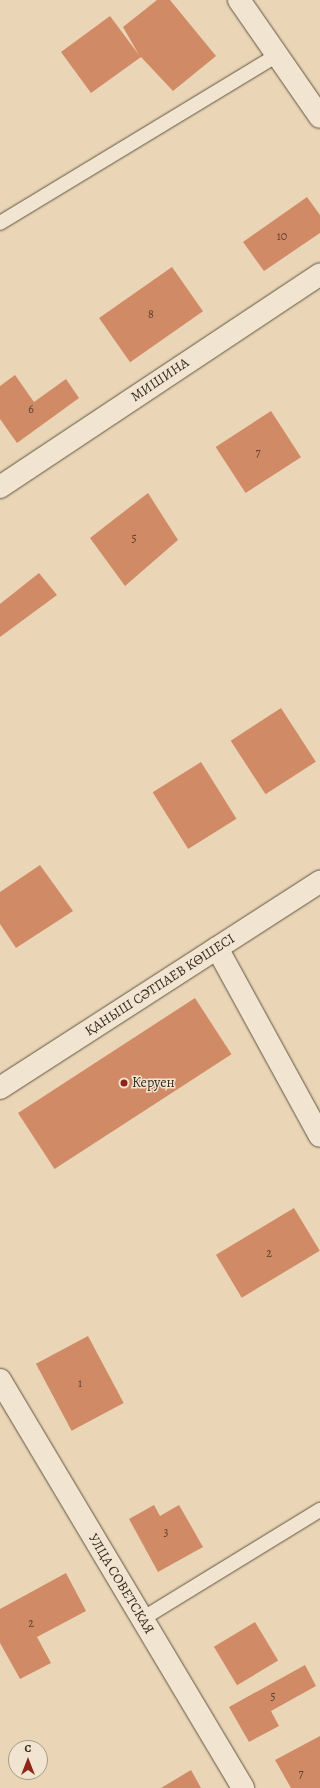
<!DOCTYPE html>
<meta charset="utf-8">
<style>
body{margin:0}
#map{position:relative;width:320px;height:1788px;overflow:hidden;background:#ead6b6;font-family:Alegreya,serif}
div>[style]{position:absolute}
[style*='--x']{left:calc(var(--x)*1px);top:calc(var(--y)*1px);width:calc(var(--w)*1px);rotate:calc(var(--a)*1deg)}
.building>*{inset:0;background:#d08a66;transform-origin:0 0}
.roads{filter:drop-shadow(0 0 1px #625543) drop-shadow(0 0 1px #625543)}
.service>*{height:14px;margin:-7px;padding:0 7px;transform-origin:7px;border-radius:7px;background:#f1e4d0}
.minor>*{height:22px;margin:-11px;padding:0 11px;transform-origin:11px;border-radius:11px;background:#f1e4d0}
.tertiary>*{height:22px;margin:-11px;padding:0 11px;transform-origin:11px;border-radius:11px;background:#f1e4d0}
.dots>*{width:11px;height:11px;translate:-50% -50%;box-sizing:border-box;border:2px solid #f1e4d0;border-radius:50%}
span{translate:-50% -50%;white-space:nowrap;text-align:center;line-height:1.15;-webkit-text-stroke:3px #f1e4d0;paint-order:stroke}
.number-label{font-size:12px;color:#5c422f}
.number-label span{-webkit-text-stroke-width:0}
.street-label{font-size:14px;color:#352a1d}
.poi-label{font-size:14px;color:#352a1d}
.left{translate:0 -50%;text-align:left}
.north{position:absolute;left:8px;top:1740px;width:40px;height:40px;box-sizing:border-box;background:#f1e4d0;border:1px solid #a69a88;border-radius:50%;rotate:0deg;font-size:11px;font-weight:700;line-height:16px;text-align:center;color:#352a1d}
.north::after{content:'';display:block;margin:auto;width:14px;height:18px;background:#8f2418;clip-path:polygon(50% 0,100% 100%,50% 72%,0 100%)}
</style>
<div id="map">
<div class="building">
<i style="clip-path:polygon(157px 0,170px 0,216px 56px,173px 91px,141px 57px,91px 93px,61px 52px,110px 16px,139px 55px,123px 27px)"></i>
<i style="clip-path:polygon(307px 197px,320px 215px,320px 233px,264px 271px,243px 242px)"></i>
<i style="left:172px;top:267px;width:54px;height:89px;rotate:55deg"></i>
<i style="clip-path:polygon(15px 375px,34px 402px,66px 379px,79px 398px,17px 443px,0 419px,0 386px)"></i>
<i style="left:271px;top:411px;width:55px;height:66px;rotate:57deg"></i>
<i style="clip-path:polygon(148px 493px,178px 540px,125px 586px,90px 538px)"></i>
<i style="clip-path:polygon(39px 573px,57px 595px,0 637px,0 604px)"></i>
<i style="left:281px;top:708px;width:64px;height:60px;rotate:57deg"></i>
<i style="left:201px;top:762px;width:67px;height:57px;rotate:58deg"></i>
<i style="clip-path:polygon(40px 865px,73px 911px,16px 948px,0 924px,0 892px)"></i>
<i style="left:195px;top:998px;width:67px;height:211px;rotate:57deg"></i>
<i style="left:294px;top:1208px;width:50px;height:91px;rotate:59deg"></i>
<i style="left:88px;top:1336px;width:76px;height:59px;rotate:62deg"></i>
<i style="clip-path:polygon(154px 1505px,160px 1516px,179px 1505px,203px 1547px,158px 1572px,129px 1519px)"></i>
<i style="clip-path:polygon(66px 1573px,86px 1611px,37px 1637px,51px 1663px,20px 1679px,0 1643px,0 1609px)"></i>
<i style="left:255px;top:1622px;width:45px;height:48px;rotate:59deg"></i>
<i style="clip-path:polygon(305px 1665px,316px 1686px,271px 1711px,279px 1726px,249px 1742px,229px 1707px)"></i>
<i style="clip-path:polygon(320px 1736px,320px 1788px,291px 1788px,275px 1760px)"></i>
<i style="clip-path:polygon(191px 1770px,201px 1788px,161px 1788px)"></i>
</div>
<div class="roads">
<div class="service">
<i style="--x:0;--y:223;--w:324;--a:-31.2"></i>
<i style="--x:142;--y:1619;--w:209;--a:-31.5"></i>
</div>
<div class="minor">
<i style="--x:239;--y:0;--w:142;--a:55.3"></i>
<i style="--x:0;--y:487;--w:384;--a:-33.6"></i>
<i style="--x:217;--y:948;--w:214;--a:61.3"></i>
<i style="--x:0;--y:1380;--w:475;--a:59.2"></i>
</div>
<div class="tertiary">
<i style="--x:0;--y:1088;--w:381;--a:-32.8"></i>
</div>
</div>
<div class="dots">
<i style="left:124px;top:1083px;background:#8f2418"></i>
</div>
<div class="number-label">
<span style="left:282px;top:237px">10</span>
<span style="left:151px;top:315px">8</span>
<span style="left:31px;top:410px">6</span>
<span style="left:258px;top:453px">7</span>
<span style="left:134px;top:539px">5</span>
<span style="left:269px;top:1254px">2</span>
<span style="left:80px;top:1384px">1</span>
<span style="left:166px;top:1533px">3</span>
<span style="left:31px;top:1624px">2</span>
<span style="left:273px;top:1697px">5</span>
<span style="left:301px;top:1774px">7</span>
</div>
<div class="street-label">
<span style="left:160px;top:380px;rotate:-34deg">МИШИНА</span>
<span style="left:160px;top:985px;rotate:-33deg">ҚАНЫШ СӘТПАЕВ КӨШЕСІ</span>
<span style="left:121px;top:1584px;rotate:59deg">УЛЦА СОВЕТСКАЯ</span>
</div>
<div class="poi-label">
<span class="left" style="left:132px;top:1083px">Керуен</span>
</div>
<div class="north">С</div>
</div>
